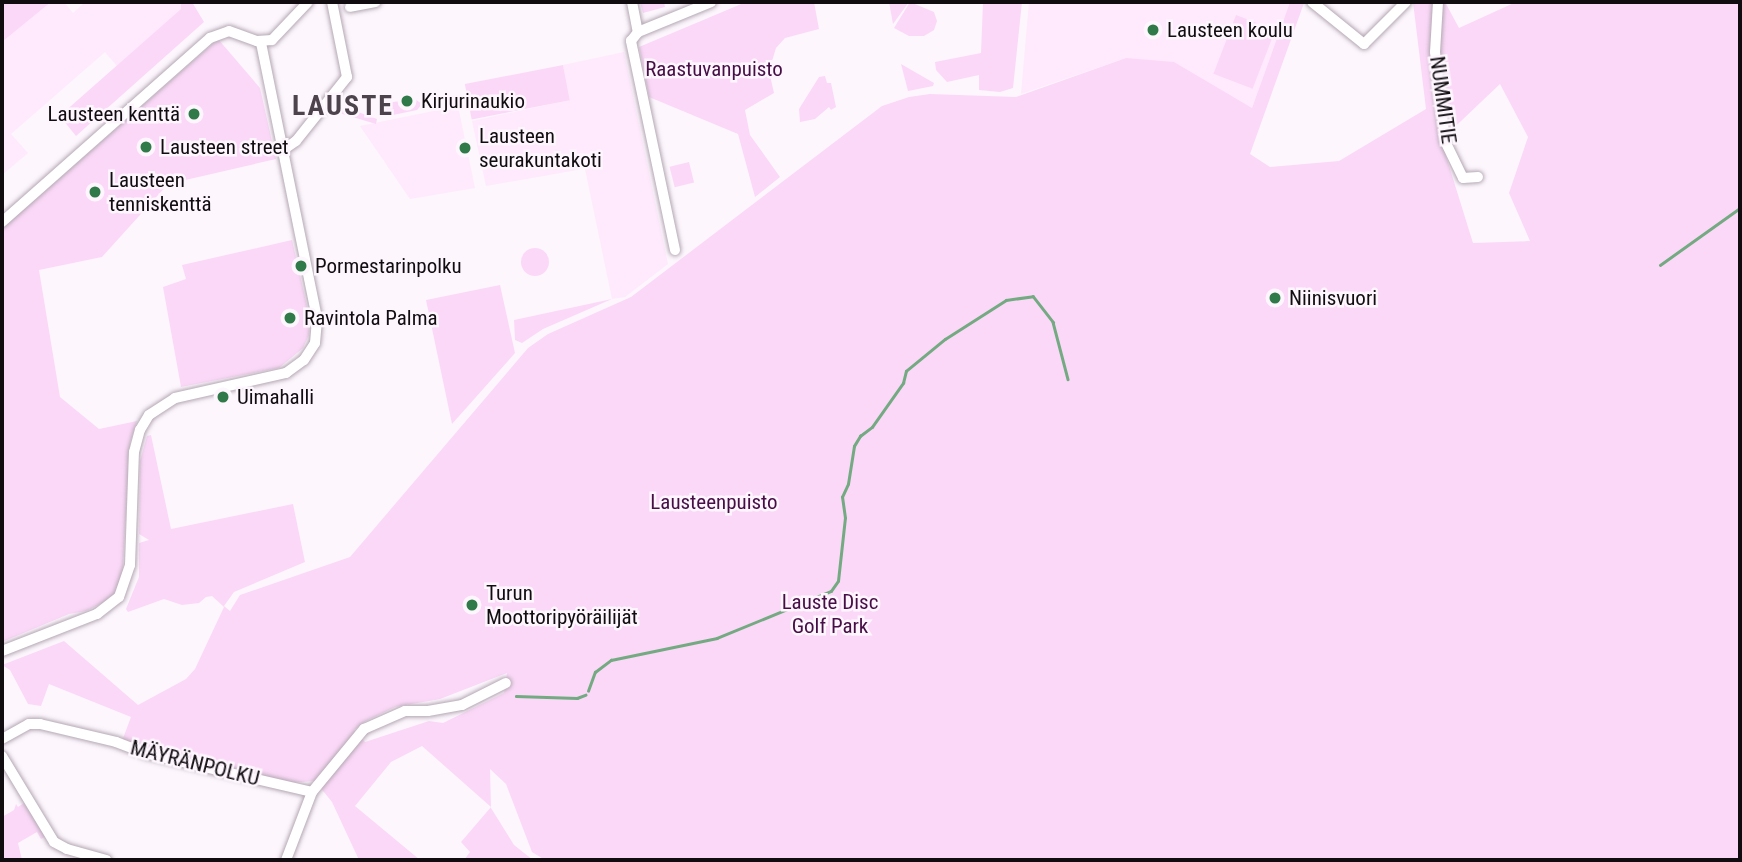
<!DOCTYPE html>
<meta charset="utf-8">
<style>
body{margin:0}
#map{position:relative;width:1742px;height:862px;overflow:hidden;background:#fdf6fd;font-family:"Roboto Condensed",sans-serif}
div>[style]{position:absolute}
[style*='--x']{left:calc(var(--x)*1px);top:calc(var(--y)*1px);width:calc(var(--w)*1px);rotate:calc(var(--a)*1deg)}
.built>*{inset:0;background:#feeafc}
.green>*{inset:0;background:#fbd8f8;transform-origin:0 0}
.round{border-radius:50%}
.stream>*{height:2.5px;margin:-1.25px;padding:0 1.25px;transform-origin:1.25px;border-radius:1.25px;background:#74aa82}
.roads{filter:drop-shadow(0 0 2px #b4a8b3) drop-shadow(0 0 2px #b4a8b3)}
.minor>*{height:10px;margin:-5px;padding:0 5px;transform-origin:5px;border-radius:5px;background:#fff}
.dots>*{width:19px;height:19px;translate:-50% -50%;box-sizing:border-box;border:4px solid #fdf6fd;border-radius:50%}
span{translate:-50% -50%;white-space:nowrap;text-align:center;line-height:1.15;-webkit-text-stroke:5px #fdf6fd;paint-order:stroke}
.poi-label{font-size:21px;color:#100c10}
.left{translate:0 -50%;text-align:left}
.right{translate:-100% -50%;text-align:right}
.park-label{font-size:21px;color:#470d46}
.street-label{font-size:21px;color:#100c10}
.district-label{font-size:28px;color:#4d434c;font-weight:700;letter-spacing:2px}
.frame{position:absolute;inset:0;border:4px solid #100c10;pointer-events:none}
</style>
<div id="map">
<div class="built">
<i style="clip-path:polygon(51px 2px,64px 2px,73px 13px,85px 2px,181px 2px,182px 9px,117px 66px,105px 52px,11px 134px,28px 153px,2px 175px,2px 42px)"></i>
<i style="clip-path:polygon(1029px 2px,1290px 2px,1252px 108px,1234px 98px,1126px 58px,1021px 94px)"></i>
<i style="clip-path:polygon(624px 52px,668px 264px,625px 297px,612px 299px,584px 164px,577px 170px,486px 186px,472px 121px,570px 100px,563px 65px)"></i>
<i style="clip-path:polygon(458px 106px,475px 188px,410px 199px,360px 126px)"></i>
</div>
<div class="green">
<i style="clip-path:polygon(2px 2px,51px 2px,2px 42px)"></i>
<i style="clip-path:polygon(181px 2px,192px 2px,204px 22px,76px 136px,63px 120px,63px 113px,181px 9px)"></i>
<i style="clip-path:polygon(640px 2px,664px 2px,665px 7px,643px 13px)"></i>
<i style="clip-path:polygon(746px 2px,814px 2px,819px 29px,785px 38px,776px 48px,769px 71px,774px 93px,745px 110px,750px 135px,780px 177px,755px 197px,738px 134px,649px 97px,639px 47px)"></i>
<i style="clip-path:polygon(889px 2px,909px 2px,893px 24px)"></i>
<i style="clip-path:polygon(910px 2px,934px 12px,937px 21px,934px 30px,924px 36px,909px 36px,894px 28px)"></i>
<i style="clip-path:polygon(983px 2px,1022px 2px,1013px 88px,1000px 92px,979px 90px,979px 75px,947px 82px,936px 70px,935px 62px,981px 53px)"></i>
<i style="clip-path:polygon(evenodd,1290px 2px,1304px 3px,1250px 154px,1270px 167px,1339px 161px,1426px 109px,1413px 2px,1445px 2px,1459px 28px,1516px 2px,1740px 2px,1740px 860px,545px 860px,532px 852px,506px 784px,490px 769px,491px 808px,514px 845px,533px 860px,464px 860px,470px 852px,461px 842px,491px 807px,422px 746px,391px 762px,355px 806px,420px 860px,359px 860px,332px 802px,315px 781px,288px 783px,142px 749px,122px 741px,131px 717px,49px 684px,41px 706px,28px 704px,10px 670px,2px 665px,64px 641px,138px 705px,186px 679px,195px 669px,224px 607px,212px 596px,206px 597px,199px 603px,182px 605px,164px 599px,128px 612px,126px 609px,139px 577px,139px 543px,149px 540px,139px 534px,140px 461px,147px 436px,151px 435px,171px 529px,293px 504px,305px 562px,234px 592px,224px 606px,230px 611px,240px 595px,350px 557px,528px 348px,548px 334px,631px 297px,882px 106px,909px 97px,930px 94px,1016px 97px,1126px 58px,1174px 62px,1252px 108px,1290px 2px,1500px 84px,1528px 137px,1509px 193px,1530px 241px,1473px 243px,1441px 140px,1500px 84px,1290px 2px,507px 673px,504px 693px,443px 723px,429px 721px,365px 742px,354px 730px,366px 721px,395px 707px,440px 699px,507px 673px)"></i>
<i style="left:1236px;top:15px;width:42px;height:63px;rotate:21deg"></i>
<i style="clip-path:polygon(218px 39px,260px 88px,276px 159px,168px 184px,102px 257px,39px 270px,60px 397px,99px 429px,137px 421px,130px 443px,122px 582px,111px 599px,86px 611px,69px 614px,2px 642px,2px 229px)"></i>
<i style="clip-path:polygon(901px 64px,934px 83px,933px 86px,908px 91px)"></i>
<i style="left:563px;top:65px;width:36px;height:100px;rotate:79deg"></i>
<i style="clip-path:polygon(825px 76px,827px 83px,831px 83px,836px 107px,831px 110px,829px 107px,815px 119px,800px 122px,799px 109px,819px 77px)"></i>
<i style="clip-path:polygon(415px 99px,422px 104px,417px 110px,393px 115px,384px 110px,386px 103px)"></i>
<i style="clip-path:polygon(342px 106px,377px 119px,376px 124px,336px 112px)"></i>
<i style="left:689px;top:162px;width:21px;height:20px;rotate:76deg"></i>
<i style="clip-path:polygon(292px 240px,310px 319px,309px 335px,303px 348px,279px 368px,181px 387px,163px 287px,186px 279px,182px 265px)"></i>
<i class="round" style="left:521px;top:248px;width:28px;height:28px"></i>
<i style="clip-path:polygon(500px 285px,515px 353px,452px 424px,426px 300px)"></i>
<i style="clip-path:polygon(612px 299px,543px 329px,522px 343px,515px 340px,514px 320px)"></i>
<i style="clip-path:polygon(24px 803px,45px 837px,41px 839px,37px 832px,18px 843px,22px 860px,2px 860px,2px 817px,14px 810px,16px 804px,18px 807px)"></i>
</div>
<div class="stream">
<i style="--x:1660;--y:265;--w:98;--a:-35.5"></i>
<i style="--x:588;--y:691;--w:20;--a:-70"></i>
<i style="--x:595;--y:672;--w:20;--a:-37"></i>
<i style="--x:611;--y:660;--w:108;--a:-11.7"></i>
<i style="--x:717;--y:638;--w:123;--a:-22.4"></i>
<i style="--x:831;--y:591;--w:12;--a:-55"></i>
<i style="--x:838;--y:581;--w:63;--a:-83.7"></i>
<i style="--x:845;--y:518;--w:21;--a:-98"></i>
<i style="--x:842;--y:497;--w:14;--a:-65"></i>
<i style="--x:848;--y:484;--w:38;--a:-81"></i>
<i style="--x:854;--y:446;--w:12;--a:-59"></i>
<i style="--x:860;--y:436;--w:15;--a:-37"></i>
<i style="--x:872;--y:427;--w:54;--a:-54.8"></i>
<i style="--x:903;--y:383;--w:12;--a:-76"></i>
<i style="--x:906;--y:371;--w:50;--a:-39.4"></i>
<i style="--x:945;--y:339;--w:72;--a:-32.6"></i>
<i style="--x:1006;--y:300;--w:27;--a:-8"></i>
<i style="--x:1033;--y:296;--w:33;--a:52"></i>
<i style="--x:1053;--y:322;--w:59;--a:75.3"></i>
<i style="--x:516;--y:696;--w:61;--a:1.9"></i>
<i style="--x:577;--y:698;--w:9;--a:-21"></i>
</div>
<div class="roads">
<div class="minor">
<i style="--x:632;--y:2;--w:31;--a:79"></i>
<i style="--x:1312;--y:2;--w:67;--a:38.9"></i>
<i style="--x:1364;--y:44;--w:59;--a:-45"></i>
<i style="--x:1438;--y:2;--w:50;--a:93.4"></i>
<i style="--x:1435;--y:52;--w:90;--a:83.6"></i>
<i style="--x:1445;--y:141;--w:41;--a:64.1"></i>
<i style="--x:1463;--y:178;--w:15;--a:-4"></i>
<i style="--x:350;--y:7;--w:26;--a:-11"></i>
<i style="--x:283;--y:150;--w:16;--a:-35"></i>
<i style="--x:296;--y:141;--w:82;--a:-51.4"></i>
<i style="--x:347;--y:77;--w:76;--a:-101.3"></i>
<i style="--x:2;--y:222;--w:278;--a:-41.5"></i>
<i style="--x:210;--y:38;--w:20;--a:-20"></i>
<i style="--x:229;--y:31;--w:30;--a:20"></i>
<i style="--x:257;--y:41;--w:15;--a:-4"></i>
<i style="--x:272;--y:40;--w:52;--a:-46.5"></i>
<i style="--x:675;--y:250;--w:214;--a:-101.9"></i>
<i style="--x:631;--y:41;--w:11;--a:-52"></i>
<i style="--x:638;--y:32;--w:79;--a:-22.3"></i>
<i style="--x:2;--y:651;--w:102;--a:-21.3"></i>
<i style="--x:97;--y:614;--w:28;--a:-38"></i>
<i style="--x:119;--y:597;--w:34;--a:-71"></i>
<i style="--x:130;--y:565;--w:113;--a:-88"></i>
<i style="--x:134;--y:452;--w:23;--a:-75"></i>
<i style="--x:140;--y:430;--w:17;--a:-59"></i>
<i style="--x:149;--y:415;--w:31;--a:-33"></i>
<i style="--x:175;--y:398;--w:114;--a:-12.7"></i>
<i style="--x:286;--y:373;--w:22;--a:-36"></i>
<i style="--x:304;--y:360;--w:20;--a:-57"></i>
<i style="--x:315;--y:343;--w:25;--a:-85"></i>
<i style="--x:317;--y:318;--w:282;--a:-101.5"></i>
<i style="--x:2;--y:739;--w:31;--a:-29"></i>
<i style="--x:29;--y:724;--w:11;--a:0"></i>
<i style="--x:40;--y:724;--w:78;--a:13.3"></i>
<i style="--x:116;--y:742;--w:34;--a:21"></i>
<i style="--x:148;--y:754;--w:168;--a:13"></i>
<i style="--x:312;--y:792;--w:73;--a:110.9"></i>
<i style="--x:2;--y:756;--w:100;--a:58.8"></i>
<i style="--x:54;--y:842;--w:15;--a:28"></i>
<i style="--x:67;--y:849;--w:41;--a:15.8"></i>
<i style="--x:312;--y:792;--w:82;--a:-50.5"></i>
<i style="--x:364;--y:729;--w:45;--a:-23.7"></i>
<i style="--x:405;--y:711;--w:23;--a:0"></i>
<i style="--x:428;--y:711;--w:35;--a:-10"></i>
<i style="--x:462;--y:705;--w:49;--a:-26.6"></i>
</div>
</div>
<div class="dots">
<i style="left:1153px;top:30px;background:#2f7a48"></i>
<i style="left:407px;top:101px;background:#2f7a48"></i>
<i style="left:194px;top:114px;background:#2f7a48"></i>
<i style="left:146px;top:147px;background:#2f7a48"></i>
<i style="left:465px;top:148px;background:#2f7a48"></i>
<i style="left:95px;top:192px;background:#2f7a48"></i>
<i style="left:301px;top:266px;background:#2f7a48"></i>
<i style="left:1275px;top:298px;background:#2f7a48"></i>
<i style="left:290px;top:318px;background:#2f7a48"></i>
<i style="left:223px;top:397px;background:#2f7a48"></i>
<i style="left:472px;top:605px;background:#2f7a48"></i>
</div>
<div class="poi-label">
<span class="left" style="left:1167px;top:30px">Lausteen koulu</span>
<span class="left" style="left:421px;top:101px">Kirjurinaukio</span>
<span class="right" style="left:180px;top:114px">Lausteen kenttä</span>
<span class="left" style="left:479px;top:148px">Lausteen<br>seurakuntakoti</span>
<span class="left" style="left:160px;top:147px">Lausteen street</span>
<span class="left" style="left:109px;top:192px">Lausteen<br>tenniskenttä</span>
<span class="left" style="left:315px;top:266px">Pormestarinpolku</span>
<span class="left" style="left:1289px;top:298px">Niinisvuori</span>
<span class="left" style="left:304px;top:318px">Ravintola Palma</span>
<span class="left" style="left:237px;top:397px">Uimahalli</span>
<span class="left" style="left:486px;top:605px">Turun<br>Moottoripyöräilijät</span>
</div>
<div class="park-label">
<span style="left:714px;top:69px">Raastuvanpuisto</span>
<span style="left:714px;top:502px">Lausteenpuisto</span>
<span style="left:830px;top:614px">Lauste Disc<br>Golf Park</span>
</div>
<div class="street-label">
<span style="left:1443px;top:100px;rotate:82deg">NUMMITIE</span>
<span style="left:195px;top:763px;rotate:14deg">MÄYRÄNPOLKU</span>
</div>
<div class="district-label">
<span style="left:343px;top:106px">LAUSTE</span>
</div>
<div class="frame"></div>
</div>
